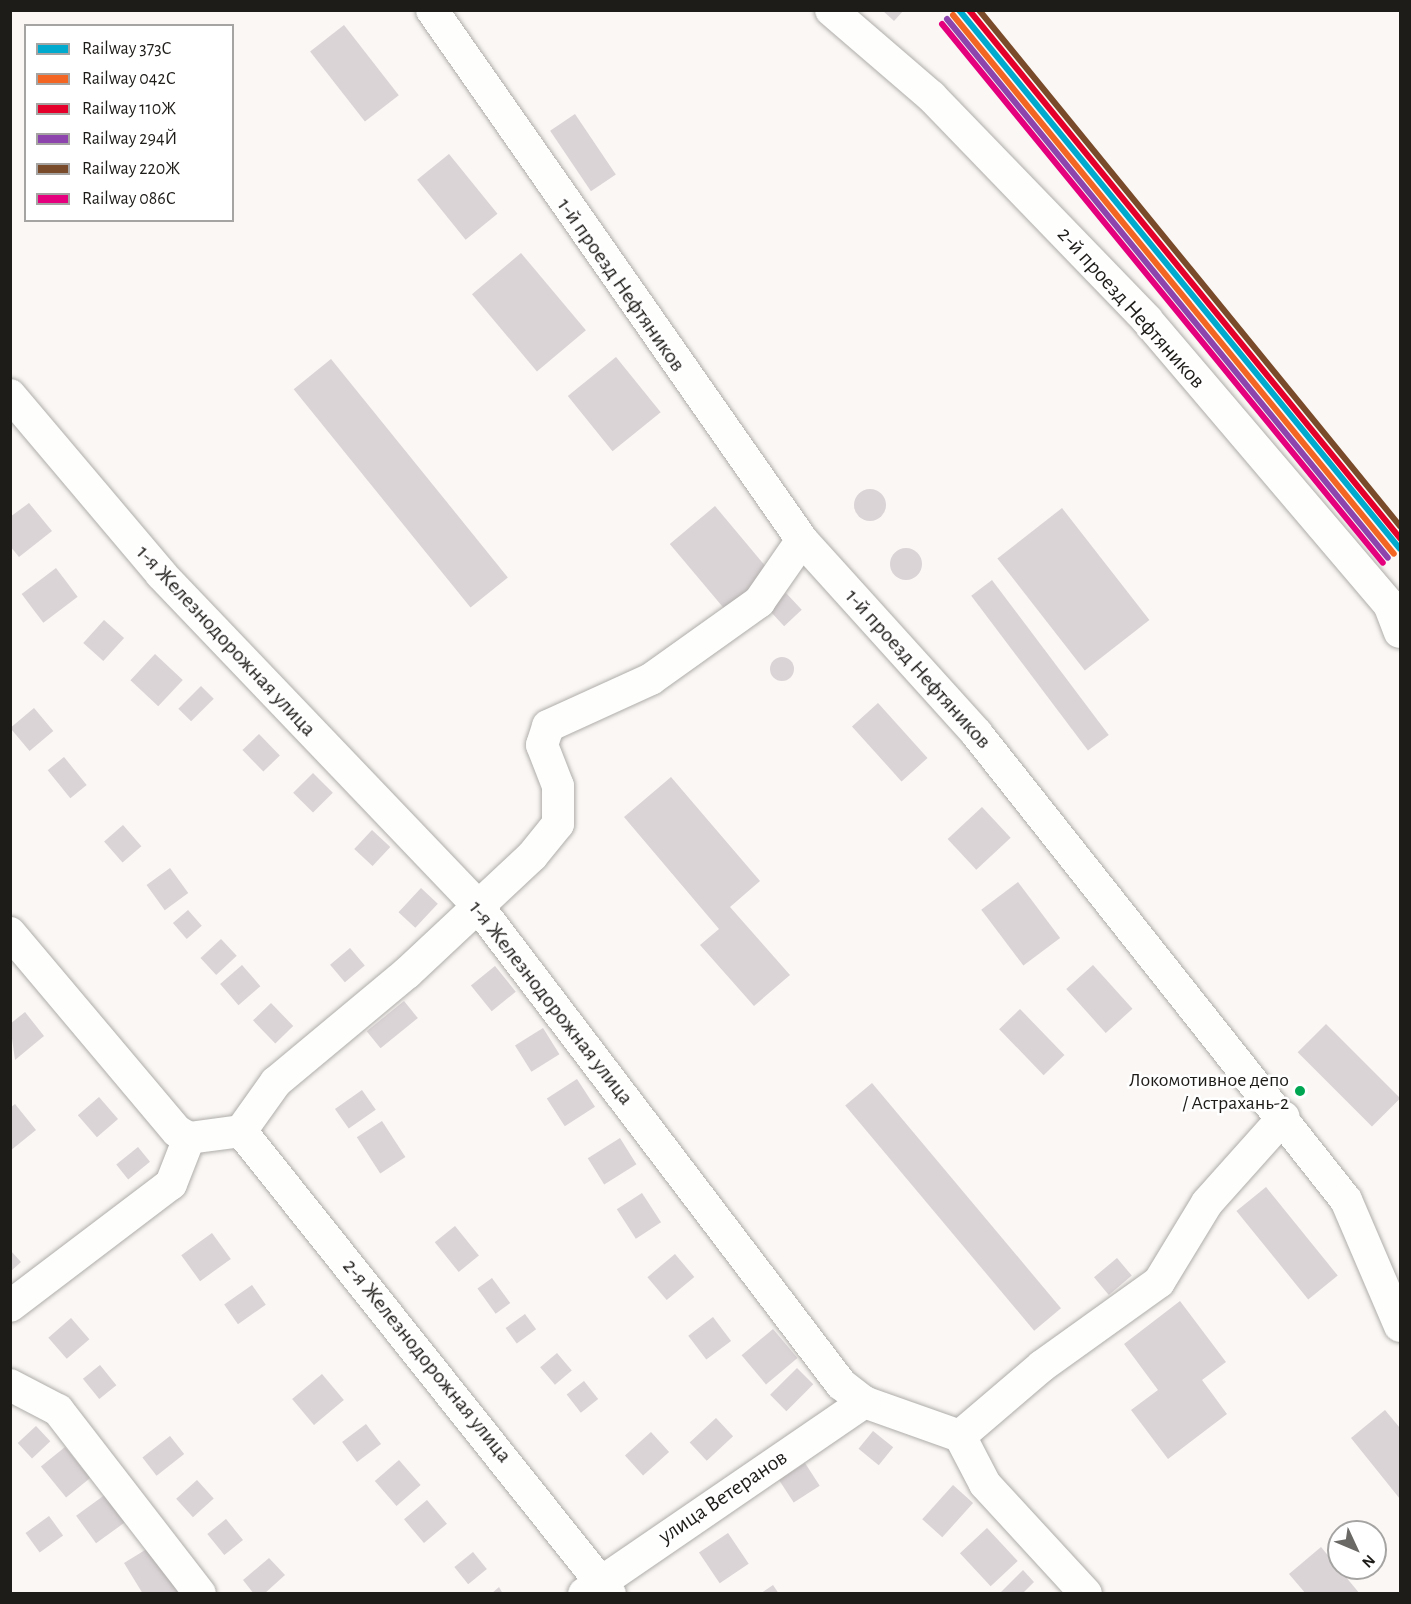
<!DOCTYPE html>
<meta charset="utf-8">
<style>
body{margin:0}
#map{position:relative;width:1411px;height:1604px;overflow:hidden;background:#faf7f4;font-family:"Alegreya Sans",sans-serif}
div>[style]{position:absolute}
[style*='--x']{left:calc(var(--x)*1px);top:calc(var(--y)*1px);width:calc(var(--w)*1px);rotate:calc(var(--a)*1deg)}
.building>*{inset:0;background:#dbd4d7;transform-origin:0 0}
.round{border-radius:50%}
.roads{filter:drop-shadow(0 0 2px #afadaa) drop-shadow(0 0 2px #afadaa)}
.minor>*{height:32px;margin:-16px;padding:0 16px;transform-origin:16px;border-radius:16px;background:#fefefd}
.rail-1>*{height:6px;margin:-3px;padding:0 3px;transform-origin:3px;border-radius:3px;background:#00a9ce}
.rail-2>*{height:6px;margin:-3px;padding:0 3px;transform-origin:3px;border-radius:3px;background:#f26522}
.rail-3>*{height:6px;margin:-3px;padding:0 3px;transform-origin:3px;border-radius:3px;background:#e4002b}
.rail-4>*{height:6px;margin:-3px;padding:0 3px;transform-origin:3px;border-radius:3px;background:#8e44ad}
.rail-5>*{height:6px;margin:-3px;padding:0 3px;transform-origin:3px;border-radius:3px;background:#7a4b2a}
.rail-6>*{height:6px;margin:-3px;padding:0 3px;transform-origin:3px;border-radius:3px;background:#e5007d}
.dots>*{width:16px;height:16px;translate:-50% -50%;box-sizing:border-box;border:3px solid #fff;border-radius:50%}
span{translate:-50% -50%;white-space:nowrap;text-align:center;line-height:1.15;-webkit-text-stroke:5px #fff;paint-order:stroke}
.bus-label{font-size:20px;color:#1e1c19}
.right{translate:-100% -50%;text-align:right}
.street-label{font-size:22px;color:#1e1c19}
.frame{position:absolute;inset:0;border:12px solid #1e1c19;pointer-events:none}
.legend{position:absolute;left:24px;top:24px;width:210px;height:198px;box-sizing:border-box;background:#fff;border:2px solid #a5a4a3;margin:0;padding:8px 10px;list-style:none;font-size:18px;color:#1e1c19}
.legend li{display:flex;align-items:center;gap:12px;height:30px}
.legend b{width:30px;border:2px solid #a5a4a3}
.north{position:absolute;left:1327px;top:1520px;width:60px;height:60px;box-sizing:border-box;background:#fff;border:2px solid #a5a4a3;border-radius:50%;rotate:134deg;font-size:16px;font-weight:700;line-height:24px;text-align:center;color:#1e1c19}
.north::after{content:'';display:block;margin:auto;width:21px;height:27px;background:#6b6966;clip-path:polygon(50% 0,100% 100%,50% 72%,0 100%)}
</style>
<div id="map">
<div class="building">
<i style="clip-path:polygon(882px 10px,904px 10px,894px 21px)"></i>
<i style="left:344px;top:25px;width:89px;height:43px;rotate:52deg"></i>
<i style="left:575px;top:114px;width:73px;height:30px;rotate:56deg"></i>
<i style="left:449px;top:154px;width:77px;height:41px;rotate:51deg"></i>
<i style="left:521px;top:253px;width:101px;height:64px;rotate:50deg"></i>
<i style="left:616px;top:357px;width:71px;height:62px;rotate:51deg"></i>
<i style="left:331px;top:359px;width:281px;height:48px;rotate:51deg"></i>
<i class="round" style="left:854px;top:489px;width:32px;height:32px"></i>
<i style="clip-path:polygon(29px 503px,52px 531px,19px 557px,10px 546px,10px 517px)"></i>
<i style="left:715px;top:506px;width:89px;height:59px;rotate:50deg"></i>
<i style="left:1062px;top:508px;width:142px;height:82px;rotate:52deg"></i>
<i class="round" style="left:890px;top:548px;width:32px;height:32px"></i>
<i style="left:56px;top:568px;width:36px;height:43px;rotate:53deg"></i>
<i style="left:992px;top:580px;width:194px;height:26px;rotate:53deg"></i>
<i style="left:786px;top:593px;width:23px;height:24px;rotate:47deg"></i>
<i style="left:104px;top:620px;width:27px;height:31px;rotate:42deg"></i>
<i style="left:155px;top:654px;width:38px;height:36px;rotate:43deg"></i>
<i class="round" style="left:770px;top:657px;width:24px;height:24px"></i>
<i style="left:201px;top:686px;width:18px;height:32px;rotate:45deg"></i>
<i style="left:878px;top:703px;width:74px;height:35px;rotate:48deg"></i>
<i style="left:34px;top:708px;width:30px;height:31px;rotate:50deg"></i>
<i style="left:259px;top:734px;width:30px;height:23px;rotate:46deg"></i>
<i style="left:64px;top:757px;width:36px;height:21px;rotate:51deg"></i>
<i style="left:313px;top:773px;width:28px;height:28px;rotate:45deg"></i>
<i style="clip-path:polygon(671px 777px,760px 881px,730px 907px,790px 975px,754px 1006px,700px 945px,719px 929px,624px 817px)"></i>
<i style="left:982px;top:807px;width:42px;height:47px;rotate:47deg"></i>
<i style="left:123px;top:825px;width:28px;height:25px;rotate:49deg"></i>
<i style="left:372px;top:830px;width:25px;height:26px;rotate:43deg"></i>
<i style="left:170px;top:868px;width:31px;height:29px;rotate:54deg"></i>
<i style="left:1018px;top:882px;width:70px;height:46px;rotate:53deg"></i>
<i style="left:421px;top:888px;width:23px;height:33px;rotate:43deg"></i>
<i style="left:188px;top:910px;width:21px;height:20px;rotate:49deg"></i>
<i style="left:221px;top:939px;width:23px;height:28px;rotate:47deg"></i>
<i style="left:350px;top:948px;width:23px;height:26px;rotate:50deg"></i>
<i style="left:242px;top:965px;width:28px;height:29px;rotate:49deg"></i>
<i style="left:1093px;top:965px;width:59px;height:36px;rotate:48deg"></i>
<i style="left:495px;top:966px;width:33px;height:31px;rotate:51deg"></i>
<i style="left:404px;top:1001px;width:22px;height:48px;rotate:51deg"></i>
<i style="left:271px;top:1003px;width:32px;height:25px;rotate:46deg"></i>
<i style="left:1020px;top:1009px;width:64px;height:29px;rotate:46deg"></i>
<i style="clip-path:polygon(25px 1012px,44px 1036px,15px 1060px,10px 1024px)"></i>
<i style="left:1326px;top:1024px;width:105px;height:40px;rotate:45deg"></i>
<i style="left:543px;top:1028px;width:31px;height:33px;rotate:58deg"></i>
<i style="left:577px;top:1079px;width:33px;height:36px;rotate:57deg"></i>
<i style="left:872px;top:1083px;width:294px;height:35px;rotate:50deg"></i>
<i style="left:362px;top:1090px;width:24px;height:33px;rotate:55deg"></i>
<i style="left:99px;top:1097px;width:29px;height:28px;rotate:49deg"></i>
<i style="clip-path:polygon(15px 1104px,36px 1130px,10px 1151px,10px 1108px)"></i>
<i style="left:382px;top:1121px;width:43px;height:30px;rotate:57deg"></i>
<i style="left:620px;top:1138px;width:31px;height:38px;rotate:58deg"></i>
<i style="left:138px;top:1147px;width:19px;height:28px;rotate:51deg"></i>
<i style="left:1266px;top:1187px;width:114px;height:38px;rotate:51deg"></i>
<i style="left:642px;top:1193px;width:35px;height:30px;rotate:57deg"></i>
<i style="left:455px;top:1226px;width:38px;height:26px;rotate:51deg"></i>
<i style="left:212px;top:1233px;width:32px;height:38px;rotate:54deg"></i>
<i style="clip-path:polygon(10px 1250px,21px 1262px,10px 1272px)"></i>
<i style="left:675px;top:1254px;width:30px;height:36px;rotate:50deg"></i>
<i style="left:1117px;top:1258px;width:23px;height:30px;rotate:50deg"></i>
<i style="left:492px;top:1278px;width:31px;height:18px;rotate:54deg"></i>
<i style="left:252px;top:1285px;width:24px;height:34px;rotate:55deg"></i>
<i style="clip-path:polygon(1180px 1301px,1226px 1362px,1202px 1380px,1227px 1414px,1168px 1459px,1131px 1410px,1158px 1390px,1124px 1344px)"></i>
<i style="left:525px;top:1314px;width:19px;height:24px;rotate:54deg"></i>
<i style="left:713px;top:1317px;width:30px;height:31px;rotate:53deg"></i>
<i style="left:71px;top:1318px;width:28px;height:30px;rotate:49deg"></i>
<i style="left:773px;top:1329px;width:38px;height:41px;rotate:50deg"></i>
<i style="left:557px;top:1353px;width:23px;height:22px;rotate:50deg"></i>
<i style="left:100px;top:1365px;width:26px;height:22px;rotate:51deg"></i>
<i style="left:797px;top:1368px;width:23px;height:38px;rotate:45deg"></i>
<i style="left:322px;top:1374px;width:34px;height:39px;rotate:50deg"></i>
<i style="left:584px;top:1381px;width:23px;height:22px;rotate:52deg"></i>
<i style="clip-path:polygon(1385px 1410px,1400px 1428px,1400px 1499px,1351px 1438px)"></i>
<i style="left:716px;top:1418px;width:25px;height:36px;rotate:47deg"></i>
<i style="left:366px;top:1424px;width:25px;height:30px;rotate:53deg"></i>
<i style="left:36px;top:1426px;width:21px;height:25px;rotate:47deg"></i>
<i style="left:873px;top:1431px;width:26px;height:23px;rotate:39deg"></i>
<i style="left:651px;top:1432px;width:27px;height:35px;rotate:48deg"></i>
<i style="left:170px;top:1436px;width:23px;height:35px;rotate:52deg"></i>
<i style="left:65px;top:1447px;width:40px;height:31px;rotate:51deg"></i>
<i style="left:399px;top:1460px;width:33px;height:32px;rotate:49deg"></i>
<i style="left:805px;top:1463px;width:27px;height:31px;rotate:57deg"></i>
<i style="left:197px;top:1480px;width:25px;height:28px;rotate:48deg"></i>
<i style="left:953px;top:1485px;width:27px;height:46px;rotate:42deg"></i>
<i style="left:106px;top:1494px;width:34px;height:37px;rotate:54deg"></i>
<i style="left:427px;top:1500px;width:31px;height:30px;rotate:50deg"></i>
<i style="left:49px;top:1516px;width:24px;height:29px;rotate:54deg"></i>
<i style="left:226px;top:1519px;width:27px;height:24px;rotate:51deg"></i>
<i style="left:987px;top:1528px;width:45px;height:37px;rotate:47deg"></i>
<i style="left:728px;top:1533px;width:37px;height:35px;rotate:56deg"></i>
<i style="clip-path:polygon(150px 1547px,179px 1594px,143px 1594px,124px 1563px)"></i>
<i style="clip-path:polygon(1321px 1547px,1360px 1594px,1306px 1594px,1289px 1574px)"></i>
<i style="left:473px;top:1552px;width:22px;height:24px;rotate:51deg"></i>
<i style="clip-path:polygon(269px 1558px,285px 1575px,264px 1594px,254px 1594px,243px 1580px)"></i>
<i style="clip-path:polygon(1023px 1570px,1034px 1582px,1022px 1594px,999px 1594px)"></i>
<i style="clip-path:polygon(773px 1585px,779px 1594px,760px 1594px)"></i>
<i style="clip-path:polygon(499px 1587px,503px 1594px,491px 1594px)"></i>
</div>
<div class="roads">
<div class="minor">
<i style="--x:432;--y:10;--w:646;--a:55.08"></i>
<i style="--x:802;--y:540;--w:261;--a:47.9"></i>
<i style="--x:977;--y:734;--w:594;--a:51.63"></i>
<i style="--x:1346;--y:1200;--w:137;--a:66.8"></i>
<i style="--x:831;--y:10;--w:132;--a:40.7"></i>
<i style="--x:931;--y:96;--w:311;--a:46"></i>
<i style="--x:1147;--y:320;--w:373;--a:49.6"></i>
<i style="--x:1389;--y:604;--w:30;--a:69"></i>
<i style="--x:10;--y:395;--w:234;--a:49.8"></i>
<i style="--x:161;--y:574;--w:458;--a:46.3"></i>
<i style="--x:477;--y:905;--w:602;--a:52.77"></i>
<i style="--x:841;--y:1384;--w:29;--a:38"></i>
<i style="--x:864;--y:1402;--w:102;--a:19.5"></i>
<i style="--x:960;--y:1436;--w:54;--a:62.5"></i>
<i style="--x:985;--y:1484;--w:149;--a:47.4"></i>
<i style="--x:10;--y:933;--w:259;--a:49.9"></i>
<i style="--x:177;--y:1131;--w:14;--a:30"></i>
<i style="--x:241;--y:1131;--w:592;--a:51.45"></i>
<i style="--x:10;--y:1306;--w:202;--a:-37.2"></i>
<i style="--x:171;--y:1184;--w:49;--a:-68.6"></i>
<i style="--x:189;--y:1138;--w:52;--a:-7.7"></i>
<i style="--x:241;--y:1131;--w:60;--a:-54.5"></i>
<i style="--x:276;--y:1082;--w:170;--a:-39.8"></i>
<i style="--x:407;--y:973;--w:171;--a:-43.1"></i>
<i style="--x:532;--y:856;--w:41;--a:-50.9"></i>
<i style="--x:558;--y:824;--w:38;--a:-90"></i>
<i style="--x:558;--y:786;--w:44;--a:-111.3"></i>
<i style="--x:542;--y:745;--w:20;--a:-72"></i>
<i style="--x:548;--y:726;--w:113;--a:-24.5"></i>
<i style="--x:651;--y:679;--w:133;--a:-35.5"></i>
<i style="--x:759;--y:602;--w:75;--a:-55.3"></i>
<i style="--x:10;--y:1385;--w:54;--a:27.5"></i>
<i style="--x:58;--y:1410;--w:232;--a:52.3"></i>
<i style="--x:960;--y:1436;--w:108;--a:-40.5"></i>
<i style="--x:1042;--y:1366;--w:144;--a:-35.7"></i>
<i style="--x:1159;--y:1282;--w:92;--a:-58.7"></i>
<i style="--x:1207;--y:1203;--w:115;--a:-48.2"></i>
<i style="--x:584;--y:1594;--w:340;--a:-34.4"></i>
</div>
</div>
<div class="rail-1">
<i style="--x:959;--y:10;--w:696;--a:50.71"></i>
</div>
<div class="rail-2">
<i style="--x:953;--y:15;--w:696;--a:50.71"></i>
</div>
<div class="rail-3">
<i style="--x:969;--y:10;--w:682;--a:50.78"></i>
</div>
<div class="rail-4">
<i style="--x:947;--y:19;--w:696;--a:50.71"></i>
</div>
<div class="rail-5">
<i style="--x:979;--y:10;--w:666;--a:50.79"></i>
</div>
<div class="rail-6">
<i style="--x:942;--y:24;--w:696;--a:50.71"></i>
</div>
<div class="dots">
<i style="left:1300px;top:1091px;background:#00a651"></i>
</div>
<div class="bus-label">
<span class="right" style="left:1289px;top:1092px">Локомотивное депо<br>/ Астрахань-2</span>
</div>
<div class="street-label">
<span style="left:621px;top:285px;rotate:55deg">1-й проезд Нефтяников</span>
<span style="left:1131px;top:308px;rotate:48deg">2-й проезд Нефтяников</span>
<span style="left:226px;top:641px;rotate:47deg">1-я Железнодорожная улица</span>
<span style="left:918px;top:669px;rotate:48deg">1-й проезд Нефтяников</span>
<span style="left:551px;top:1003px;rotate:52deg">1-я Железнодорожная улица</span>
<span style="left:427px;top:1361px;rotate:51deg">2-я Железнодорожная улица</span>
<span style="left:723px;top:1497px;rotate:-34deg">улица Ветеранов</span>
</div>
<div class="frame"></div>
<ul class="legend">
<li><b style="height:8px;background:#00a9ce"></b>Railway 373C</li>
<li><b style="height:8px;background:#f26522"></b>Railway 042С</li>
<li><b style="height:8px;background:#e4002b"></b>Railway 110Ж</li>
<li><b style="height:8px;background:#8e44ad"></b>Railway 294Й</li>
<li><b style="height:8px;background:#7a4b2a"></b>Railway 220Ж</li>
<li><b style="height:8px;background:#e5007d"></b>Railway 086С</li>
</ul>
<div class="north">N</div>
</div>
